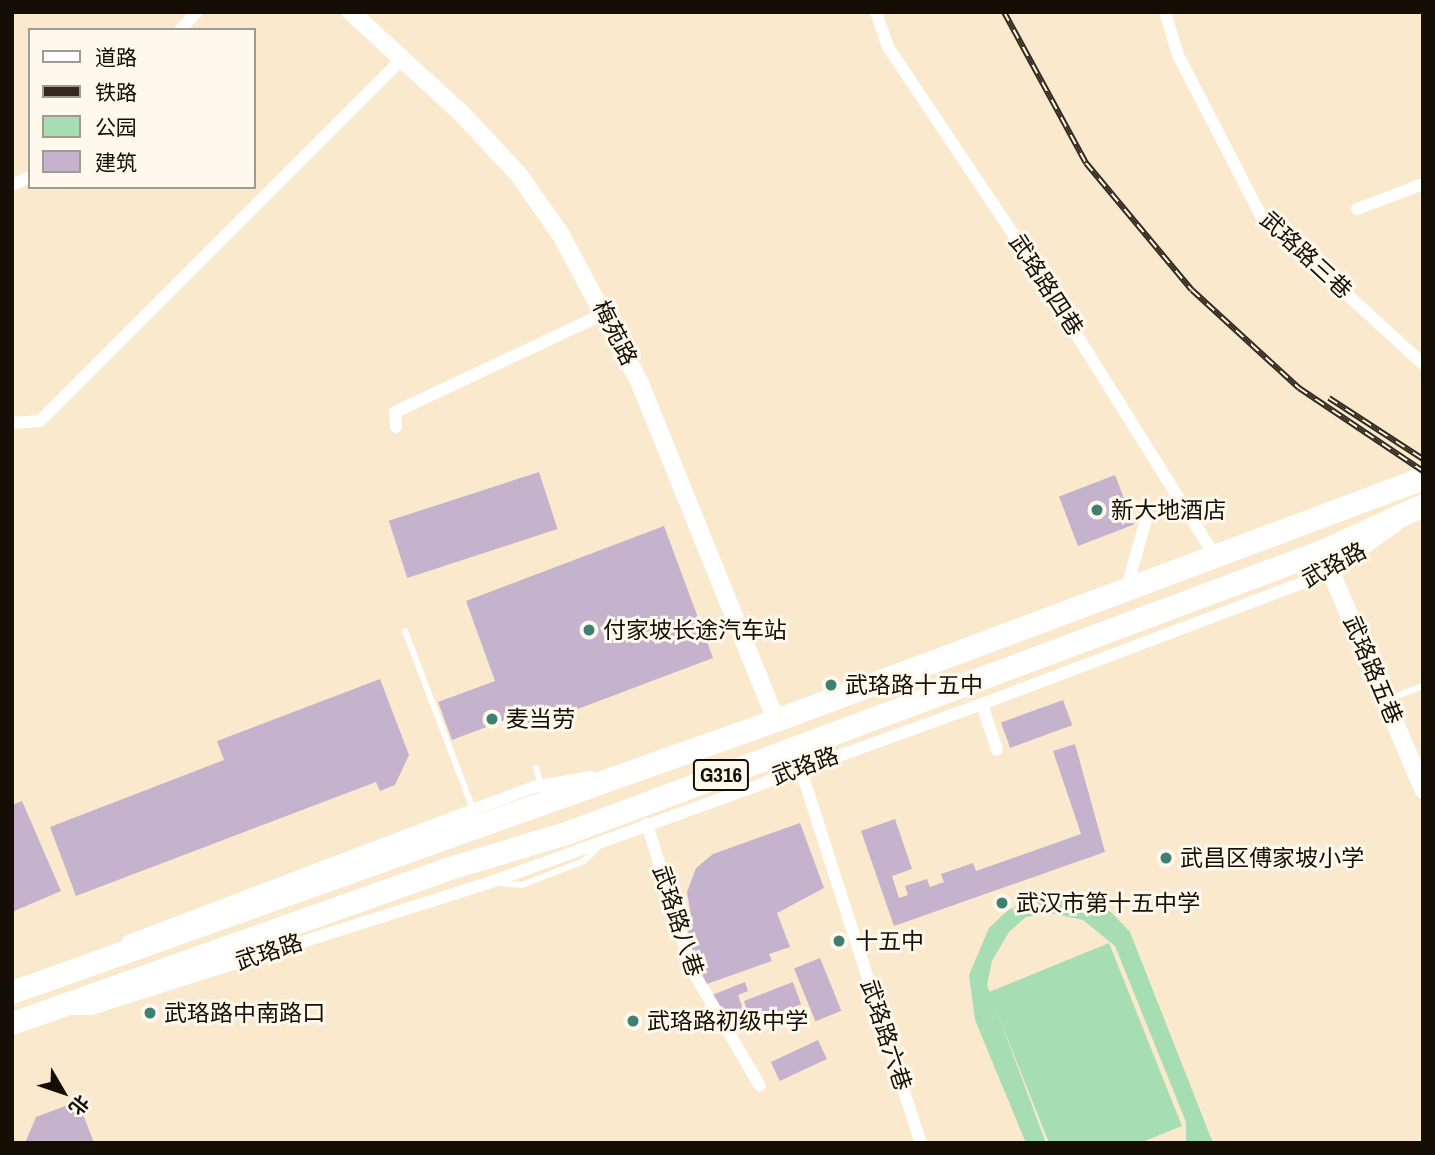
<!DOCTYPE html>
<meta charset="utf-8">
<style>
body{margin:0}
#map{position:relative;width:1435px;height:1155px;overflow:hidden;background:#fbe9cd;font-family:"Archivo Narrow","Noto Sans SC",sans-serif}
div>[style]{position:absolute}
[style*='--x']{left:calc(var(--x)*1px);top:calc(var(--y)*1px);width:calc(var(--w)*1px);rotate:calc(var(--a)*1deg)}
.green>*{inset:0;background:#a6ddb2}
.building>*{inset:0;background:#c5b3ce;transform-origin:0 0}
.lane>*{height:6px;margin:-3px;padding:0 3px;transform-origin:3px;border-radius:3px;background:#fff}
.street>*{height:12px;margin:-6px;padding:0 6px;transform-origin:6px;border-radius:6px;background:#fff}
.secondary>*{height:18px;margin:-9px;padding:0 9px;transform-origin:9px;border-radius:9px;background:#fff}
.highway>*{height:23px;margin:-11.5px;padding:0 11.5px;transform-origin:11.5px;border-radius:11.5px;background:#fff}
.rail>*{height:6px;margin-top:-3px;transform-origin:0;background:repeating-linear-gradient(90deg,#fff8ec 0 10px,#322a1f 0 20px);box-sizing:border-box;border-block:2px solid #322a1f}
.dots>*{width:19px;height:19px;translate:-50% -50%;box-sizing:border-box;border:4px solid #fff8ec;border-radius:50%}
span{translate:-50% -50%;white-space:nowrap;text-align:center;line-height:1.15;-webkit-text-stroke:6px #fff8ec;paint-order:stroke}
.shield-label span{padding:2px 5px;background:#fff8ec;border:2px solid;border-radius:5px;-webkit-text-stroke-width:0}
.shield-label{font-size:21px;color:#140e05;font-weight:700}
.street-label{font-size:23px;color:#140e05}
.poi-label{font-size:23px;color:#140e05}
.left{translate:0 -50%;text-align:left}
.frame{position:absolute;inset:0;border:14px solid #140e05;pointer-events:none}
.legend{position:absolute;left:28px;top:28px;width:228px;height:161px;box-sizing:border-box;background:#fff8ec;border:2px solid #a19a90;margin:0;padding:9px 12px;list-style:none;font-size:21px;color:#140e05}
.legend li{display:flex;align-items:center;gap:14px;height:35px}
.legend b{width:35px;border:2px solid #a19a90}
.north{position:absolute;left:28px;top:1057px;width:70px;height:70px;-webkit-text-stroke:5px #fff8ec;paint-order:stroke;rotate:129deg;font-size:19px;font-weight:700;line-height:28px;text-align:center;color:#140e05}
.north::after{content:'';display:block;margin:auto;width:24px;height:32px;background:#140e05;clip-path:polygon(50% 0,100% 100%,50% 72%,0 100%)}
</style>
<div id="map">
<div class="green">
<i style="clip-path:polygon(1040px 897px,1088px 900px,1111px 912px,1130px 932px,1213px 1143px,1186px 1143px,1186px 1122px,1115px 946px,1083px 920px,1050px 913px,1026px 917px,1009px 932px,992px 961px,987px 985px,1046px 1143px,1026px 1143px,975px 1020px,969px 975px,989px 928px,1008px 910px)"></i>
<i style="clip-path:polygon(1109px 943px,1182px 1126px,1140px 1143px,1049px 1143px,989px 992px)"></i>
</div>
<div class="building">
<i style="left:539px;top:472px;width:60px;height:158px;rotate:72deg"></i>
<i style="left:1115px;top:475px;width:53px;height:60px;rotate:69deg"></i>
<i style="clip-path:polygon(664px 526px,713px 658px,530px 727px,524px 713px,452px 740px,438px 702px,495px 681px,466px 601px)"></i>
<i style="clip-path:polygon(380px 679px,409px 755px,395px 785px,380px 791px,376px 782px,76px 896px,50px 827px,224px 760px,217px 741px)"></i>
<i style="left:1063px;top:700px;width:27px;height:66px;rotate:70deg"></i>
<i style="clip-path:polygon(1075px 744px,1105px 852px,894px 926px,861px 831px,895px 819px,912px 869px,892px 876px,899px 898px,908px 895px,905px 886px,927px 879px,930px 887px,944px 882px,941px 874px,973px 863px,976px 871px,1081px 834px,1053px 751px)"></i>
<i style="clip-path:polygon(22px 801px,61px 891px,12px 912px,12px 805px)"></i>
<i style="clip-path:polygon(800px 823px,824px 888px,777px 913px,790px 947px,769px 954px,772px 961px,704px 985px,687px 941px,691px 916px,687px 892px,696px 868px,713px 854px)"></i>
<i style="left:820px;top:958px;width:57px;height:28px;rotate:68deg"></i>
<i style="clip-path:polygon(745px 982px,748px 991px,738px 995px,743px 1009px,719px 1014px,712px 995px)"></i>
<i style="clip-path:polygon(793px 982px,801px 1004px,757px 1025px,750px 1019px,744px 1001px)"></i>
<i style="left:818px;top:1040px;width:21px;height:52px;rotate:65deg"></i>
<i style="clip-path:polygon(78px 1101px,94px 1143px,25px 1143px,36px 1117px)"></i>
</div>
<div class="lane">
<i style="--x:405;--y:631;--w:191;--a:69.1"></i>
<i style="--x:1389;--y:699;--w:36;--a:-21"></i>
<i style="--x:536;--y:768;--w:18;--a:74"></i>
<i style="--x:500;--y:883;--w:22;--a:5"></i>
<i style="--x:522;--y:885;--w:66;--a:-21.2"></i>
<i style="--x:584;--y:861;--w:20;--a:-45"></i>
</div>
<div class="street">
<i style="--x:876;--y:12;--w:37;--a:71"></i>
<i style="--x:888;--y:47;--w:234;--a:56.2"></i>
<i style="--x:1018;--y:241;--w:374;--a:58"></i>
<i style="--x:1165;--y:12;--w:45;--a:73.2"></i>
<i style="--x:1178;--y:55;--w:181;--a:62.7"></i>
<i style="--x:1261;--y:216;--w:219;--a:42.4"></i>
<i style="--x:180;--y:30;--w:25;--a:-47"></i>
<i style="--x:12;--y:185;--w:20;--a:-24"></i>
<i style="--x:1357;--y:209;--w:71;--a:-20.7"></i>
<i style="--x:12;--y:423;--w:28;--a:-4"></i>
<i style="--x:40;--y:421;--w:512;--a:-45"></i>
<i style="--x:396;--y:427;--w:15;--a:-94"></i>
<i style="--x:395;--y:412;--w:232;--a:-25.2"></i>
<i style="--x:1126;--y:590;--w:73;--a:-74.1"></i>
<i style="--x:982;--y:704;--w:48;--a:71.9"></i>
<i style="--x:800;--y:767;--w:395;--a:72.2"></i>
<i style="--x:647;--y:824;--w:153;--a:72.9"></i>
<i style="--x:692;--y:970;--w:134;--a:59.6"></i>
<i style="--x:128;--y:941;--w:433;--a:-20.8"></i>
<i style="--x:533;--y:787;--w:59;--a:-9.8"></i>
<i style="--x:69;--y:1009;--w:22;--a:0"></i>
<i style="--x:91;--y:1009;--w:420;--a:-17.6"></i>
<i style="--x:491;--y:882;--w:522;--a:-19.93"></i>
<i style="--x:982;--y:704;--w:373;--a:-20.7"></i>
<i style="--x:1331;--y:572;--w:80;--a:-35.3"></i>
</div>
<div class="secondary">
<i style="--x:351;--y:12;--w:151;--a:42.6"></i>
<i style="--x:462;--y:114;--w:83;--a:46.9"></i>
<i style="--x:519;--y:175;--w:73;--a:55"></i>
<i style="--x:561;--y:235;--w:166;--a:61.9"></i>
<i style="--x:639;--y:381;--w:366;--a:68"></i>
<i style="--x:1322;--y:551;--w:259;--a:67"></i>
</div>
<div class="highway">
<i style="--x:12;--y:992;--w:811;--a:-19.6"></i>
<i style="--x:776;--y:720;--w:691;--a:-20.51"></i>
<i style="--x:12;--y:1023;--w:461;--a:-19.5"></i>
<i style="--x:446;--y:869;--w:125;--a:-16.7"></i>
<i style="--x:566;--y:833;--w:807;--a:-20.46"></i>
<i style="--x:1322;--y:551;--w:111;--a:-24.5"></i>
</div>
<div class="rail">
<i style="--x:1004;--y:12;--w:172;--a:61.5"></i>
<i style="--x:1086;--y:163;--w:165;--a:50.2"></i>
<i style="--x:1192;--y:290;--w:145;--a:42.5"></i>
<i style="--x:1299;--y:388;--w:149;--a:33.8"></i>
<i style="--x:1329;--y:398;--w:112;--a:33"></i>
</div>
<div class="dots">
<i style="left:1097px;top:510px;background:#3e8172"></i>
<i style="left:589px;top:630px;background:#3e8172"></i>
<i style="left:831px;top:685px;background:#3e8172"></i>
<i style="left:492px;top:719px;background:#3e8172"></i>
<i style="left:1166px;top:858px;background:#3e8172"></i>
<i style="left:1002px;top:903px;background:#3e8172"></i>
<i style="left:839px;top:941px;background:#3e8172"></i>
<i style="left:150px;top:1013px;background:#3e8172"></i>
<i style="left:633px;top:1021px;background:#3e8172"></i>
</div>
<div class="shield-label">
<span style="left:721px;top:775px">G316</span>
</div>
<div class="street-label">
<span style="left:1306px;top:255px;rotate:43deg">武珞路三巷</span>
<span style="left:1046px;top:285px;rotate:57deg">武珞路四巷</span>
<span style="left:615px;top:333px;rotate:63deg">梅苑路</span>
<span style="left:1334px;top:565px;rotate:-28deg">武珞路</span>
<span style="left:1373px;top:670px;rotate:67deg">武珞路五巷</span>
<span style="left:805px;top:766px;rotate:-20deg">武珞路</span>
<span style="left:678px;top:921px;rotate:72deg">武珞路八巷</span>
<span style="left:269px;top:952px;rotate:-18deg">武珞路</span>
<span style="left:886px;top:1035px;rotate:72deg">武珞路六巷</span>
</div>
<div class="poi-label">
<span class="left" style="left:1111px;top:510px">新大地酒店</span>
<span class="left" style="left:603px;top:630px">付家坡长途汽车站</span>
<span class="left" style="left:845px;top:685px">武珞路十五中</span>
<span class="left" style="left:506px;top:719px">麦当劳</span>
<span class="left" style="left:1180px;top:858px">武昌区傅家坡小学</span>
<span class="left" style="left:1016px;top:903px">武汉市第十五中学</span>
<span class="left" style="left:855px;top:941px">十五中</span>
<span class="left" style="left:164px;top:1013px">武珞路中南路口</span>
<span class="left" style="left:647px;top:1021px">武珞路初级中学</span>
</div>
<div class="frame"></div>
<ul class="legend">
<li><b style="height:9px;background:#fff"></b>道路</li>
<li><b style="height:9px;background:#322a1f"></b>铁路</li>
<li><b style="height:19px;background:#a6ddb2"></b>公园</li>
<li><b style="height:19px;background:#c5b3ce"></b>建筑</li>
</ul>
<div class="north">北</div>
</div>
